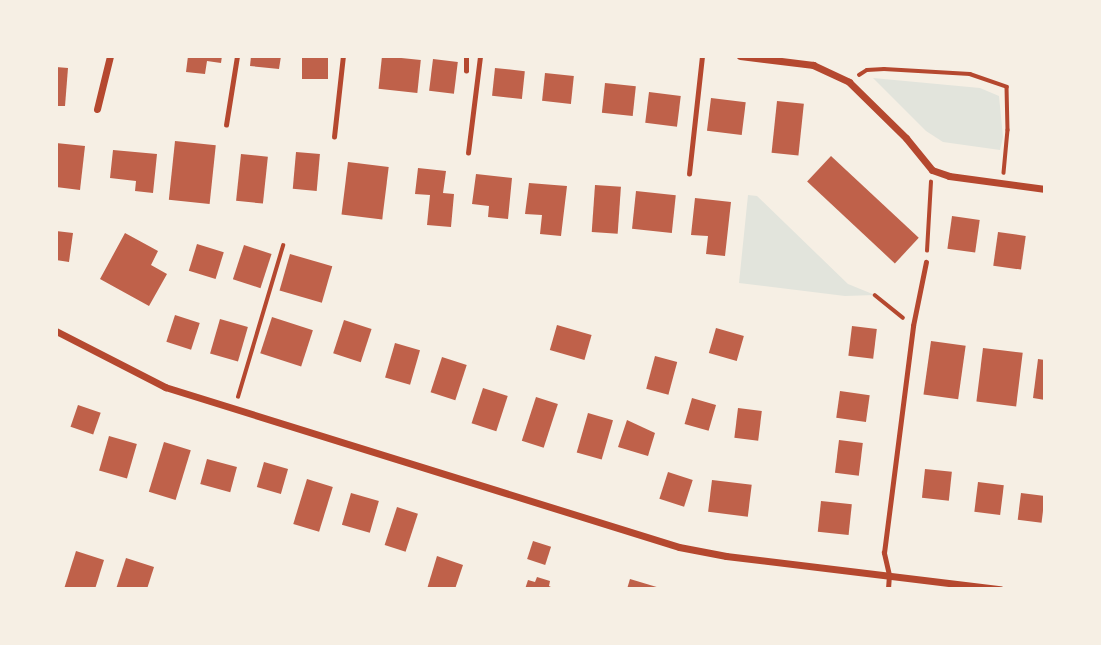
<!DOCTYPE html>
<style>
body{margin:0}
#map{position:relative;width:1101px;height:645px;overflow:hidden;background:#f6efe4;font-family:"Golos Text",sans-serif}
div>[style]{position:absolute}
[style*='--x']{left:calc(var(--x)*1px);top:calc(var(--y)*1px);width:calc(var(--w)*1px);rotate:calc(var(--a)*1deg)}
.green>*{inset:0;background:#e2e4dc}
.building>*{inset:0;background:#bf614a;transform-origin:0 0}
.path>*{height:3.5px;margin:-1.75px;padding:0 1.75px;transform-origin:1.75px;border-radius:1.75px;background:#b5482f}
.service>*{height:4.5px;margin:-2.25px;padding:0 2.25px;transform-origin:2.25px;border-radius:2.25px;background:#b5482f}
.minor>*{height:7px;margin:-3.5px;padding:0 3.5px;transform-origin:3.5px;border-radius:3.5px;background:#b5482f}
span{translate:-50% -50%;white-space:nowrap;text-align:center;line-height:1.15;-webkit-text-stroke:5px #f6efe4;paint-order:stroke}
.frame{position:absolute;inset:0;border:58px solid #f6efe4;pointer-events:none}
</style>
<div id="map">
<div class="green">
<i style="clip-path:polygon(873px 78px,980px 88px,999px 96px,1003px 137px,1000px 150px,943px 142px,926px 131px)"></i>
<i style="clip-path:polygon(748px 195px,757px 196px,848px 284px,875px 295px,845px 296px,739px 283px)"></i>
</div>
<div class="building">
<i style="clip-path:polygon(188px 56px,222px 56px,221px 63px,207px 61px,205px 74px,186px 72px)"></i>
<i style="clip-path:polygon(251px 56px,281px 56px,279px 69px,250px 66px)"></i>
<i style="left:302px;top:56px;width:26px;height:23px"></i>
<i style="left:382px;top:56px;width:39px;height:33px;rotate:6deg"></i>
<i style="left:433px;top:59px;width:25px;height:32px;rotate:7deg"></i>
<i style="clip-path:polygon(56px 67px,68px 68px,65px 106px,56px 106px)"></i>
<i style="left:495px;top:68px;width:30px;height:28px;rotate:6deg"></i>
<i style="left:545px;top:73px;width:29px;height:28px;rotate:6deg"></i>
<i style="left:605px;top:83px;width:31px;height:30px;rotate:6deg"></i>
<i style="left:649px;top:92px;width:32px;height:31px;rotate:7deg"></i>
<i style="left:711px;top:98px;width:35px;height:33px;rotate:7deg"></i>
<i style="left:777px;top:101px;width:27px;height:52px;rotate:6deg"></i>
<i style="left:175px;top:141px;width:41px;height:59px;rotate:6deg"></i>
<i style="clip-path:polygon(56px 143px,85px 146px,80px 190px,56px 187px)"></i>
<i style="clip-path:polygon(113px 150px,157px 154px,153px 193px,135px 191px,136px 181px,110px 178px)"></i>
<i style="left:296px;top:152px;width:24px;height:37px;rotate:5deg"></i>
<i style="left:241px;top:154px;width:27px;height:47px;rotate:6deg"></i>
<i style="left:831px;top:156px;width:120px;height:35px;rotate:43deg"></i>
<i style="left:348px;top:162px;width:41px;height:53px;rotate:7deg"></i>
<i style="clip-path:polygon(418px 168px,446px 171px,443px 193px,454px 194px,451px 227px,427px 225px,430px 195px,415px 194px)"></i>
<i style="clip-path:polygon(476px 174px,512px 178px,508px 219px,488px 217px,489px 206px,472px 204px)"></i>
<i style="clip-path:polygon(529px 183px,567px 186px,561px 236px,540px 234px,542px 215px,525px 214px)"></i>
<i style="left:595px;top:185px;width:26px;height:47px;rotate:4deg"></i>
<i style="left:636px;top:191px;width:40px;height:38px;rotate:6deg"></i>
<i style="clip-path:polygon(695px 198px,731px 202px,725px 256px,706px 254px,708px 236px,691px 235px)"></i>
<i style="left:952px;top:216px;width:28px;height:33px;rotate:8deg"></i>
<i style="clip-path:polygon(56px 231px,73px 233px,69px 262px,56px 260px)"></i>
<i style="left:998px;top:232px;width:28px;height:34px;rotate:8deg"></i>
<i style="clip-path:polygon(125px 233px,158px 251px,151px 265px,167px 274px,149px 306px,100px 279px)"></i>
<i style="left:197px;top:244px;width:28px;height:28px;rotate:17deg"></i>
<i style="left:244px;top:245px;width:29px;height:36px;rotate:18deg"></i>
<i style="left:290px;top:254px;width:44px;height:38px;rotate:16deg"></i>
<i style="left:175px;top:315px;width:26px;height:28px;rotate:18deg"></i>
<i style="left:272px;top:317px;width:43px;height:38px;rotate:18deg"></i>
<i style="left:220px;top:319px;width:29px;height:36px;rotate:16deg"></i>
<i style="left:344px;top:320px;width:29px;height:35px;rotate:18deg"></i>
<i style="left:557px;top:325px;width:36px;height:26px;rotate:16deg"></i>
<i style="left:852px;top:326px;width:25px;height:30px;rotate:7deg"></i>
<i style="left:716px;top:328px;width:29px;height:26px;rotate:16deg"></i>
<i style="left:931px;top:341px;width:35px;height:54px;rotate:8deg"></i>
<i style="left:395px;top:343px;width:26px;height:36px;rotate:16deg"></i>
<i style="left:983px;top:348px;width:40px;height:54px;rotate:7deg"></i>
<i style="left:655px;top:356px;width:23px;height:34px;rotate:15deg"></i>
<i style="left:442px;top:357px;width:26px;height:37px;rotate:18deg"></i>
<i style="clip-path:polygon(1038px 359px,1045px 360px,1045px 400px,1033px 398px)"></i>
<i style="left:483px;top:388px;width:26px;height:37px;rotate:18deg"></i>
<i style="left:840px;top:391px;width:30px;height:27px;rotate:8deg"></i>
<i style="left:536px;top:397px;width:23px;height:46px;rotate:18deg"></i>
<i style="left:692px;top:398px;width:25px;height:27px;rotate:16deg"></i>
<i style="left:78px;top:405px;width:24px;height:23px;rotate:19deg"></i>
<i style="left:738px;top:408px;width:24px;height:30px;rotate:7deg"></i>
<i style="left:588px;top:413px;width:26px;height:41px;rotate:16deg"></i>
<i style="clip-path:polygon(627px 420px,655px 433px,648px 456px,618px 447px)"></i>
<i style="left:109px;top:436px;width:29px;height:36px;rotate:16deg"></i>
<i style="left:839px;top:440px;width:24px;height:33px;rotate:7deg"></i>
<i style="left:164px;top:442px;width:28px;height:52px;rotate:17deg"></i>
<i style="left:207px;top:459px;width:31px;height:26px;rotate:15deg"></i>
<i style="left:264px;top:462px;width:25px;height:26px;rotate:16deg"></i>
<i style="left:925px;top:469px;width:27px;height:29px;rotate:6deg"></i>
<i style="left:668px;top:472px;width:26px;height:28px;rotate:18deg"></i>
<i style="left:307px;top:479px;width:27px;height:47px;rotate:17deg"></i>
<i style="left:712px;top:480px;width:40px;height:32px;rotate:7deg"></i>
<i style="left:978px;top:482px;width:26px;height:30px;rotate:7deg"></i>
<i style="left:351px;top:493px;width:29px;height:33px;rotate:16deg"></i>
<i style="left:1021px;top:493px;width:24px;height:27px;rotate:7deg"></i>
<i style="left:821px;top:501px;width:31px;height:31px;rotate:6deg"></i>
<i style="left:397px;top:507px;width:22px;height:40px;rotate:18deg"></i>
<i style="left:533px;top:541px;width:19px;height:19px;rotate:18deg"></i>
<i style="clip-path:polygon(76px 551px,104px 560px,95px 589px,64px 589px)"></i>
<i style="clip-path:polygon(437px 556px,463px 565px,455px 589px,427px 589px)"></i>
<i style="clip-path:polygon(126px 558px,154px 567px,147px 589px,116px 589px)"></i>
<i style="clip-path:polygon(537px 577px,550px 581px,549px 586px,555px 589px,525px 589px,528px 580px,535px 582px)"></i>
<i style="clip-path:polygon(630px 579px,660px 588px,659px 589px,627px 589px)"></i>
</div>
<div class="path">
<i style="--x:859;--y:75;--w:9;--a:-32"></i>
<i style="--x:867;--y:70;--w:17;--a:-3"></i>
<i style="--x:884;--y:69;--w:86;--a:3.3"></i>
<i style="--x:970;--y:74;--w:39;--a:19"></i>
<i style="--x:1007;--y:87;--w:43;--a:88.7"></i>
<i style="--x:1008;--y:130;--w:43;--a:95.3"></i>
<i style="--x:927;--y:251;--w:69;--a:-86.7"></i>
<i style="--x:875;--y:295;--w:36;--a:39"></i>
<i style="--x:238;--y:397;--w:158;--a:-73.4"></i>
</div>
<div class="service">
<i style="--x:466;--y:71;--w:15;--a:-90"></i>
<i style="--x:226;--y:125;--w:70;--a:-80.9"></i>
<i style="--x:334;--y:137;--w:81;--a:-83.7"></i>
<i style="--x:468;--y:153;--w:98;--a:-82.9"></i>
<i style="--x:689;--y:174;--w:119;--a:-83.7"></i>
<i style="--x:888;--y:589;--w:14;--a:-86"></i>
<i style="--x:889;--y:575;--w:23;--a:-103"></i>
<i style="--x:884;--y:553;--w:229;--a:-82.7"></i>
<i style="--x:913;--y:326;--w:65;--a:-78.5"></i>
</div>
<div class="minor">
<i style="--x:740;--y:56;--w:74;--a:7"></i>
<i style="--x:813;--y:65;--w:40;--a:25"></i>
<i style="--x:849;--y:82;--w:80;--a:44.5"></i>
<i style="--x:906;--y:138;--w:41;--a:50.9"></i>
<i style="--x:932;--y:170;--w:18;--a:19"></i>
<i style="--x:949;--y:176;--w:97;--a:7.7"></i>
<i style="--x:97;--y:109;--w:55;--a:-76.2"></i>
<i style="--x:56;--y:331;--w:123;--a:27.2"></i>
<i style="--x:165;--y:387;--w:538;--a:17.29"></i>
<i style="--x:679;--y:547;--w:48;--a:10.8"></i>
<i style="--x:726;--y:556;--w:276;--a:6.9"></i>
</div>
<div class="frame"></div>
</div>
